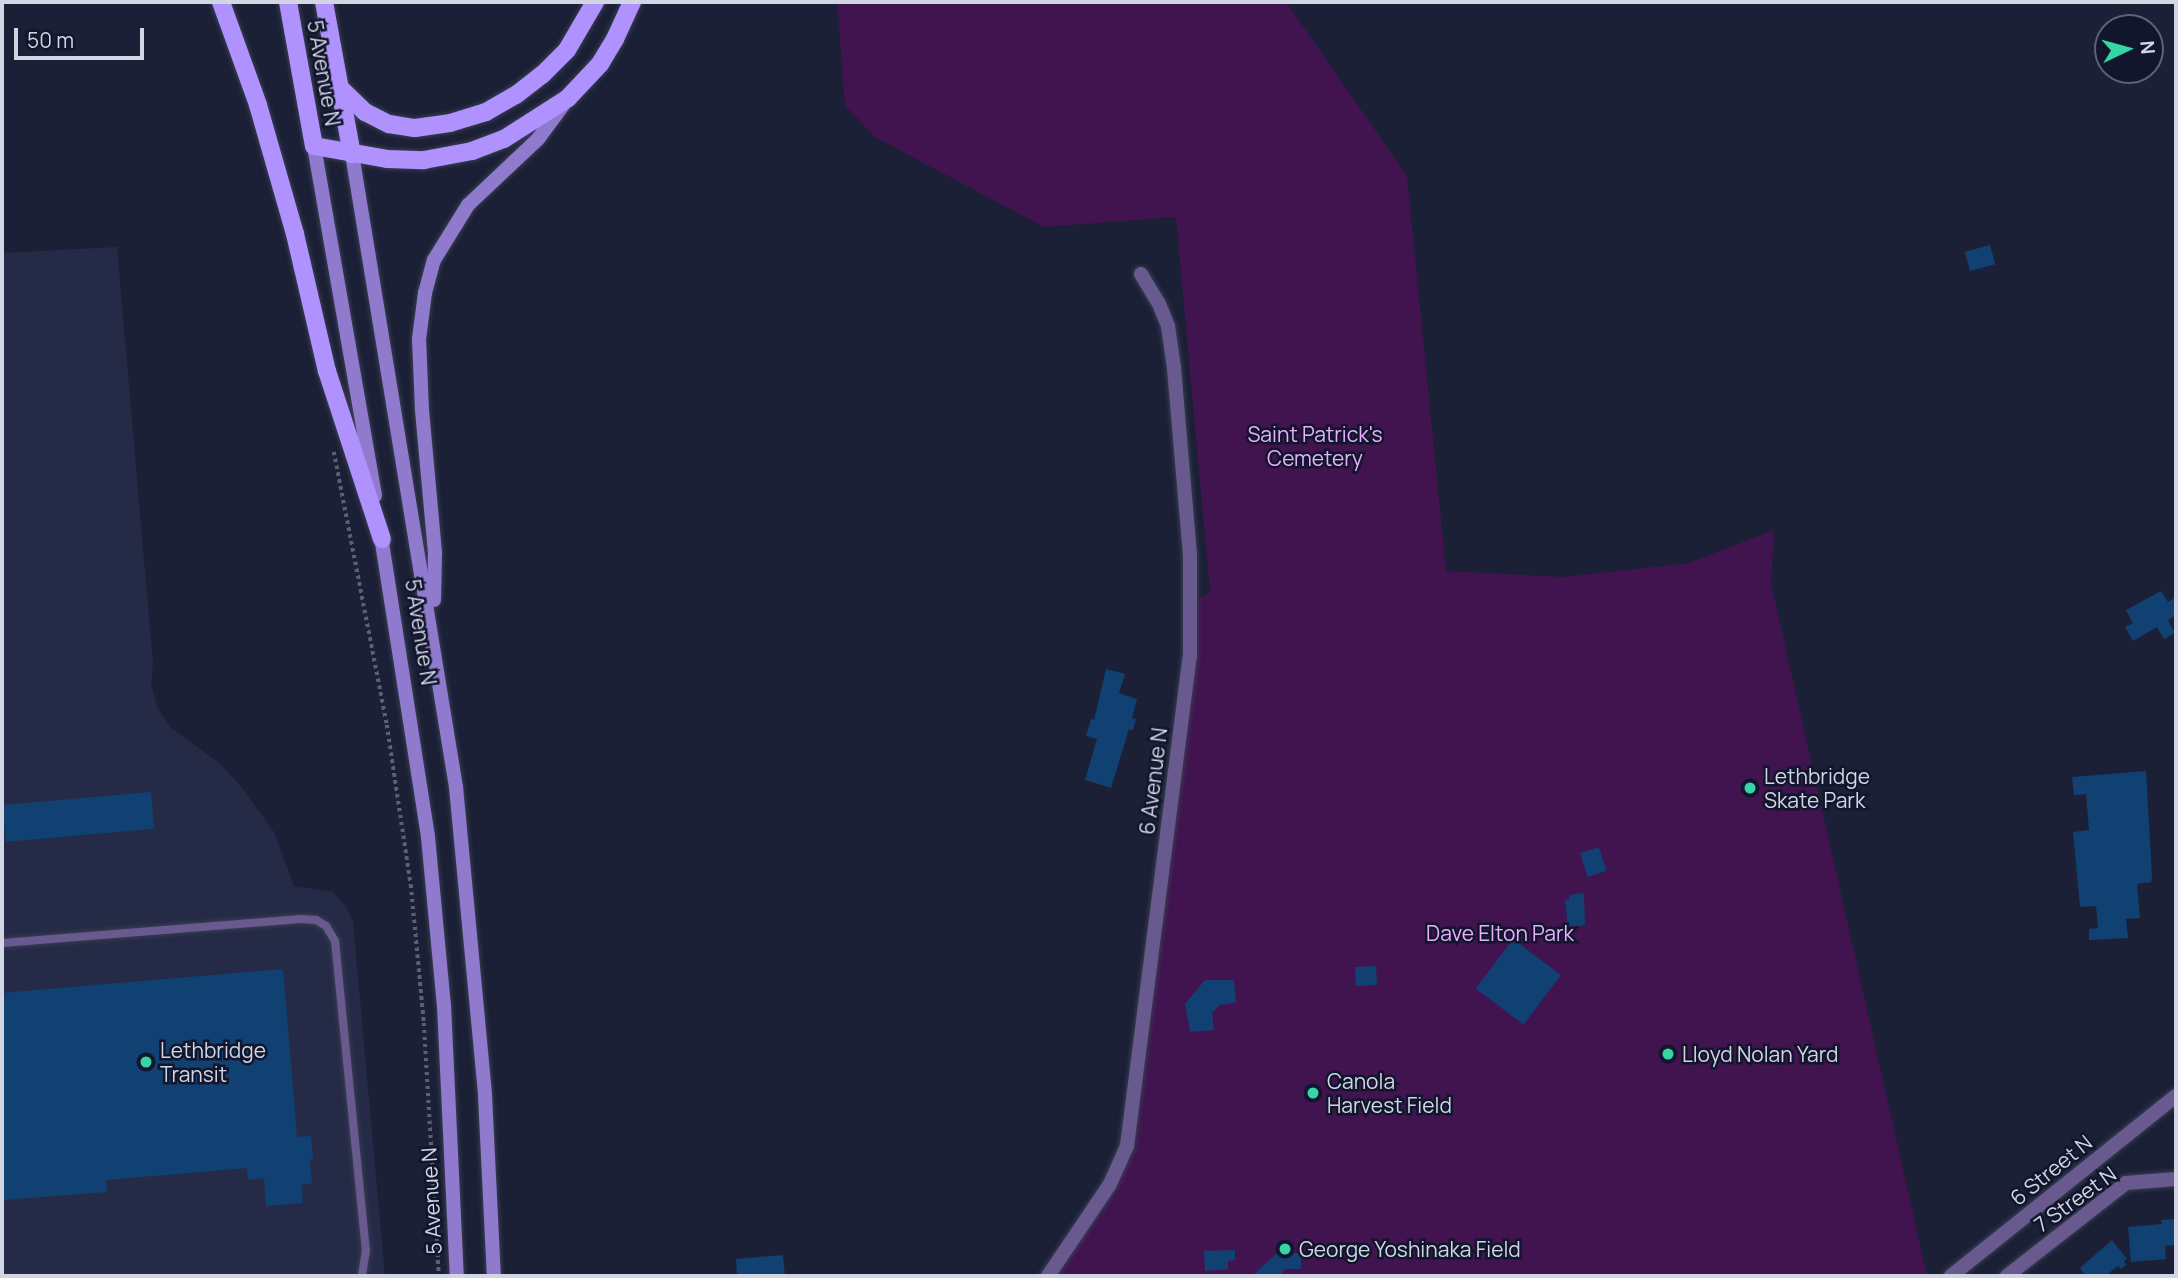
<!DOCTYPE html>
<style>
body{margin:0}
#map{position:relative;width:2178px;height:1278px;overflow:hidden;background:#1b2036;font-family:Manrope,sans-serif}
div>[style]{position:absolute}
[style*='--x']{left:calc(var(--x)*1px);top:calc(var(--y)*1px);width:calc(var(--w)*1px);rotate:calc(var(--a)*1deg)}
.built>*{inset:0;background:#252b47}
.green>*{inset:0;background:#411450}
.building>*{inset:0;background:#104172;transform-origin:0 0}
.path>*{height:3.5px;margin-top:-1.75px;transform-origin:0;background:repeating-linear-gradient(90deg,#5b6073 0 3.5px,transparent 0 7px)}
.roads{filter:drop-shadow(0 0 2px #383d52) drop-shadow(0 0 2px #383d52)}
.service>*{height:8px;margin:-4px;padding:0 4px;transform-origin:4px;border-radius:4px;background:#685a8f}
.minor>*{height:14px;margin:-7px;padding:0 7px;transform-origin:7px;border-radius:7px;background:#685a8f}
.secondary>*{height:14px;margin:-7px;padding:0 7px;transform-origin:7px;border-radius:7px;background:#907ace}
.primary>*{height:18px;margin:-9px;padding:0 9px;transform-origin:9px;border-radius:9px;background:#b092ff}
.dots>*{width:19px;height:19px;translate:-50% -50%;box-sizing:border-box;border:4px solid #12162c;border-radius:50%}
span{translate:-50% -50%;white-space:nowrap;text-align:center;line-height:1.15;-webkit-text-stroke:5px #12162c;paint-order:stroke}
.street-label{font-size:21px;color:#d1d5e4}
.park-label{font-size:21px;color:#e7affe}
.poi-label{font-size:21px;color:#d1d5e4}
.left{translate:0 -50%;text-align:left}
.frame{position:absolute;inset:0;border:4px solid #d1d5e4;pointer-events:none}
.north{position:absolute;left:2094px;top:14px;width:70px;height:70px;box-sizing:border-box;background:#12162c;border:2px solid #5e6276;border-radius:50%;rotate:85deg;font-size:19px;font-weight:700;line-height:28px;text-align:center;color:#d1d5e4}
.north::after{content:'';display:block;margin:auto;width:24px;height:32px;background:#37d4a6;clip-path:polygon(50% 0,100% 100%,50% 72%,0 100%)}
.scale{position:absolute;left:14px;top:28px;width:130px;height:32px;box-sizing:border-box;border:4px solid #d1d5e4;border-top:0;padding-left:9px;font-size:21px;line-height:24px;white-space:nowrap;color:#d1d5e4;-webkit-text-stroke:5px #12162c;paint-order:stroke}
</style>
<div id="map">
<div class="built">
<i style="clip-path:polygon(117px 247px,153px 664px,151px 684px,157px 707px,171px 728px,219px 763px,239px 784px,274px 832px,294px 886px,332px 892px,346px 906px,353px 922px,385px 1276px,2px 1276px,2px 253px)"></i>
</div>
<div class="green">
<i style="clip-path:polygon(837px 2px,1286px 2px,1407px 176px,1446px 571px,1563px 577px,1689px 563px,1774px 530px,1771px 583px,1927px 1276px,1048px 1276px,1127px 1146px,1191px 604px,1210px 592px,1176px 217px,1044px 227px,875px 137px,845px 105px)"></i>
</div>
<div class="building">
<i style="left:1990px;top:245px;width:20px;height:26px;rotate:75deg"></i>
<i style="clip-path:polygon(2161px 591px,2168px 602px,2176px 597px,2176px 615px,2168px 620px,2175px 633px,2164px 639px,2157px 627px,2133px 641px,2125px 627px,2133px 623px,2126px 610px)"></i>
<i style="clip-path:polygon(1106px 669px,1125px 674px,1119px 693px,1137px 699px,1132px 718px,1136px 719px,1133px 730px,1129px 729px,1111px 788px,1085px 780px,1097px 739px,1086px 736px,1091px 719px,1094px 720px)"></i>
<i style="clip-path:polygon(2146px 771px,2152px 877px,2151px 882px,2137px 884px,2140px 918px,2126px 919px,2128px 938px,2089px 940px,2089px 929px,2098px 928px,2096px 906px,2080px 907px,2073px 832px,2089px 830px,2086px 794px,2074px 795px,2072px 777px)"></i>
<i style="left:151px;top:792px;width:37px;height:149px;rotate:85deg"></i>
<i style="left:1599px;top:847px;width:25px;height:20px;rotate:72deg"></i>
<i style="clip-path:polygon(1584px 893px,1585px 925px,1568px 927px,1565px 900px,1569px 899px,1569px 895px)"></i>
<i style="left:1513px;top:939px;width:60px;height:62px;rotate:37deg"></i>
<i style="left:1376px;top:966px;width:19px;height:21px;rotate:87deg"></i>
<i style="clip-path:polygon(283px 969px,297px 1137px,311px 1136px,313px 1159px,310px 1159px,312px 1184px,301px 1185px,303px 1203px,266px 1206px,264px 1178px,248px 1180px,247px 1168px,106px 1180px,107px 1192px,4px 1200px,2px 993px)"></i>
<i style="clip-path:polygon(1205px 980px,1234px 980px,1236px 1003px,1220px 1005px,1212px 1013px,1214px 1030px,1190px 1032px,1185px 1004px)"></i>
<i style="clip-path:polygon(2176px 1219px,2176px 1245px,2165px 1246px,2166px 1259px,2131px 1262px,2128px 1227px,2162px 1224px,2161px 1220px)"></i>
<i style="clip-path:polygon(2112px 1240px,2127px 1259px,2124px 1261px,2126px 1265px,2121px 1269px,2118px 1266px,2105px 1276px,2086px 1276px,2080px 1268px)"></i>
<i style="clip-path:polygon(1235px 1250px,1235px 1260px,1228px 1261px,1228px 1269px,1205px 1271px,1204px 1251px)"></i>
<i style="clip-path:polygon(1277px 1253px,1301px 1253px,1301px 1269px,1285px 1269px,1279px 1276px,1254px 1274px)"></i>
<i style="clip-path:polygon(783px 1255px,785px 1276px,737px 1276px,736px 1259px)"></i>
</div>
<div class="path">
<i style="--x:334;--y:452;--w:278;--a:79"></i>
<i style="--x:387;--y:725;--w:162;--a:81.5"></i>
<i style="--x:411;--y:885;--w:139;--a:84.6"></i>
<i style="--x:424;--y:1023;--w:253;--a:86.6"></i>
</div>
<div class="roads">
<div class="service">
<i style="--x:2;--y:943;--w:300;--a:-4.6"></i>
<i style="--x:301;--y:919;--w:15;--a:4"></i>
<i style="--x:316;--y:920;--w:12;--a:31"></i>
<i style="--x:326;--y:926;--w:17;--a:59"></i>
<i style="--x:335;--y:941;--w:311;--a:84.3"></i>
<i style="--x:366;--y:1250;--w:26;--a:99"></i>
</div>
<div class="minor">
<i style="--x:1048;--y:1276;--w:111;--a:-56"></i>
<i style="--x:1110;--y:1184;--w:42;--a:-65.9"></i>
<i style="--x:1127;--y:1146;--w:494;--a:-82.7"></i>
<i style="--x:1190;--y:656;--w:101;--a:-90"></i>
<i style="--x:1190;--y:555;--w:188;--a:-94.9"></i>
<i style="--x:1174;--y:368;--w:42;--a:-98.1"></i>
<i style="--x:1168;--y:326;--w:24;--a:-112"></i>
<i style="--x:1159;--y:304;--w:35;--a:-121"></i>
<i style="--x:1951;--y:1276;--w:288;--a:-38.7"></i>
<i style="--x:2007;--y:1276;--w:151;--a:-38"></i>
<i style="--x:2126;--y:1183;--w:50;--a:-4.6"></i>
</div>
<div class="secondary">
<i style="--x:314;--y:146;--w:355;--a:80.1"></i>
<i style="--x:352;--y:154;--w:641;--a:80.67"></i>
<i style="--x:456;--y:787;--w:309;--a:84.6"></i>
<i style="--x:485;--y:1095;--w:181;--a:87.2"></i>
<i style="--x:380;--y:530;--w:311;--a:81.1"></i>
<i style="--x:428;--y:837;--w:169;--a:84.6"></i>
<i style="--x:444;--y:1005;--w:271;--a:87.3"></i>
<i style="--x:434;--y:600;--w:47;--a:-88.8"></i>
<i style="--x:435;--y:553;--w:144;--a:-95.2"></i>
<i style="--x:422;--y:410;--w:71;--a:-92.4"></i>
<i style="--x:419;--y:339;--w:46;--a:-82.6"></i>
<i style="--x:425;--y:293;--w:34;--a:-75"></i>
<i style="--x:434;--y:260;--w:65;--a:-58.3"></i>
<i style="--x:468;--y:205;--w:96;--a:-43.3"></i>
<i style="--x:538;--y:139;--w:44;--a:-53.4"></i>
</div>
<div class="primary">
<i style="--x:221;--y:2;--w:109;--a:70.2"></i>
<i style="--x:258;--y:105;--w:134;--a:74"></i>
<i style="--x:295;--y:234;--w:141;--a:76.9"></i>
<i style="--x:327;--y:371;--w:177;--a:71.9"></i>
<i style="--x:288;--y:2;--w:146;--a:79.8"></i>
<i style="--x:314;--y:146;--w:74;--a:10.1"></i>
<i style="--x:387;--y:159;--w:37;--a:2"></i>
<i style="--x:424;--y:160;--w:49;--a:-10.6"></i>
<i style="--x:472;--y:151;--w:34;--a:-21"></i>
<i style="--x:504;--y:139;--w:76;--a:-32.6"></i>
<i style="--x:568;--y:98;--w:47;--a:-46.7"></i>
<i style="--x:600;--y:64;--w:29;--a:-59"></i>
<i style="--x:615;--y:39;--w:41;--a:-65.3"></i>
<i style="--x:324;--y:2;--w:155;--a:79.6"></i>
<i style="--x:339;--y:87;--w:36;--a:44"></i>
<i style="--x:365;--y:112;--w:27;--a:27"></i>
<i style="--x:389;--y:124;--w:26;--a:9"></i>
<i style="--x:415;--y:128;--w:35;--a:-8"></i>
<i style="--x:450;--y:123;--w:38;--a:-17"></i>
<i style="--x:486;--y:112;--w:34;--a:-30"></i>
<i style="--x:516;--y:95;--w:33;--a:-38"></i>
<i style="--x:542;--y:75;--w:35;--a:-45"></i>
<i style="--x:567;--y:50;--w:56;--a:-59.7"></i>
</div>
</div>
<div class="dots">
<i style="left:1750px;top:788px;background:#37d4a6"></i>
<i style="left:1668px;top:1054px;background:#37d4a6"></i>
<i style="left:146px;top:1062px;background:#37d4a6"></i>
<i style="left:1313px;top:1093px;background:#37d4a6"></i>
<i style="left:1285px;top:1249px;background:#37d4a6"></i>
</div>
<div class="street-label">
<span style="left:324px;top:73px;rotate:80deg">5 Avenue N</span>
<span style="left:421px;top:632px;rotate:81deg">5 Avenue N</span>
<span style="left:1153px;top:781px;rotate:-83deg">6 Avenue N</span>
<span style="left:2051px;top:1170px;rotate:-39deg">6 Street N</span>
<span style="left:2075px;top:1199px;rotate:-36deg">7 Street N</span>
<span style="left:431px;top:1201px;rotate:-93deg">5 Avenue N</span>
</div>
<div class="park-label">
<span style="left:1315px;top:446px">Saint Patrick's<br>Cemetery</span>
<span style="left:1500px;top:933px">Dave Elton Park</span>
</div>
<div class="poi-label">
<span class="left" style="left:1764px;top:788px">Lethbridge<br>Skate Park</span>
<span class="left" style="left:160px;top:1062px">Lethbridge<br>Transit</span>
<span class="left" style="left:1682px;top:1054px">Lloyd Nolan Yard</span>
<span class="left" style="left:1327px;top:1093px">Canola<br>Harvest Field</span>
<span class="left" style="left:1299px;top:1249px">George Yoshinaka Field</span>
</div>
<div class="frame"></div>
<div class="north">N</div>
<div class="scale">50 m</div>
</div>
